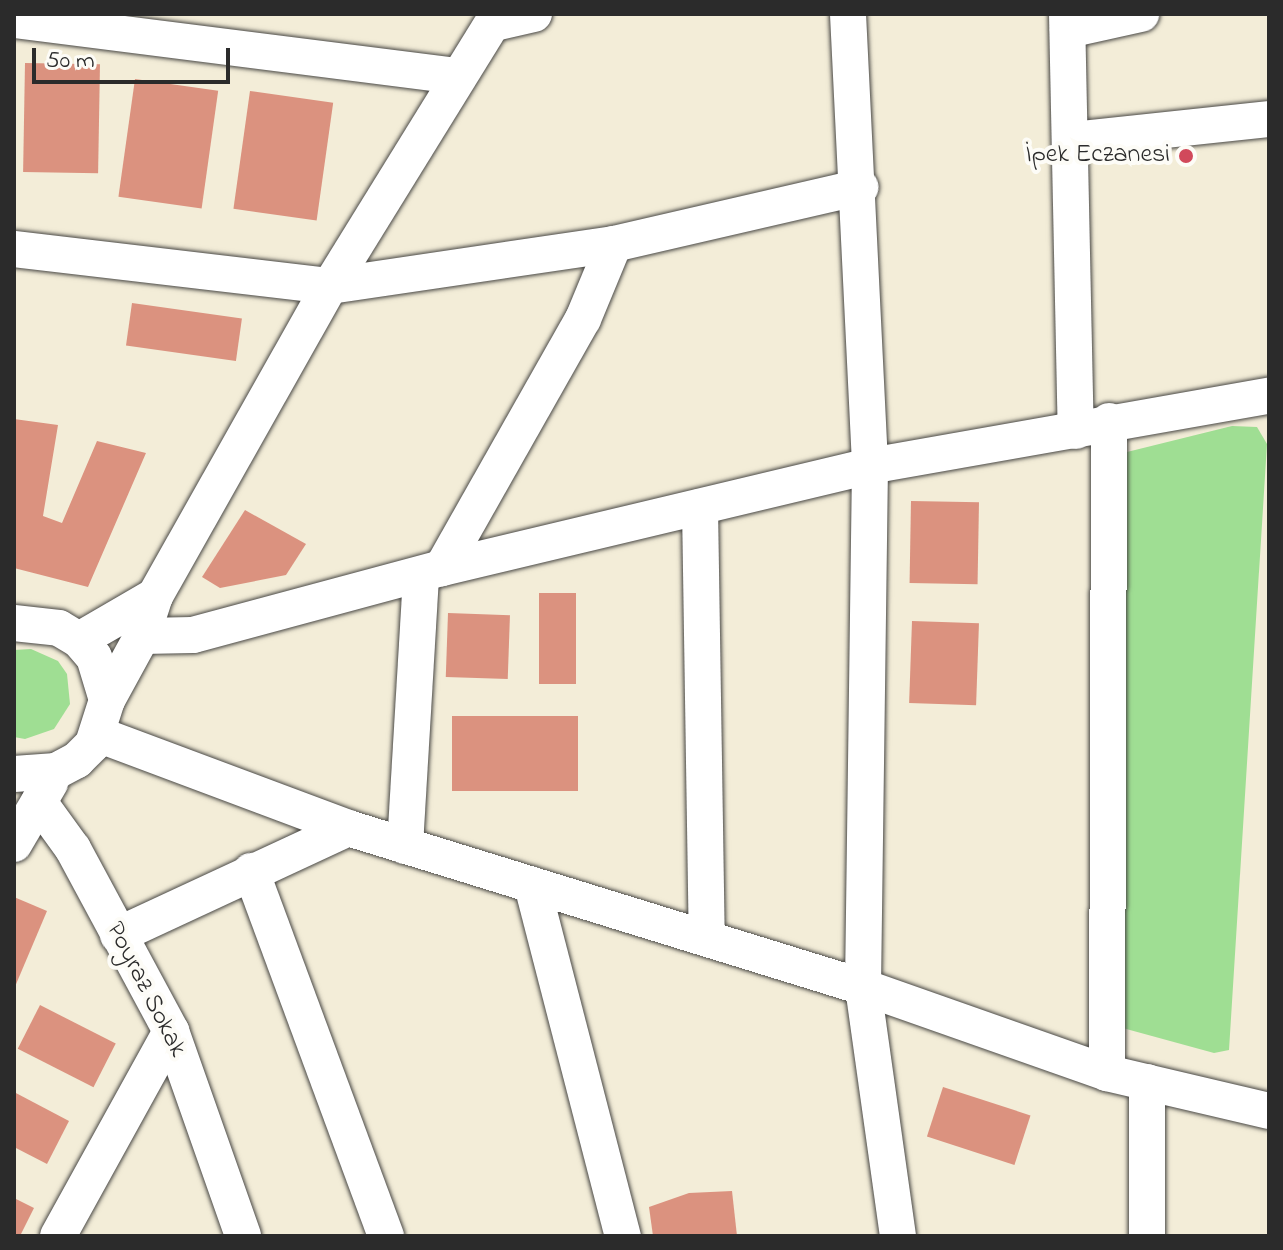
<!DOCTYPE html>
<meta charset="utf-8">
<style>
body{margin:0}
#map{position:relative;width:1283px;height:1250px;overflow:hidden;background:#f3edd8;font-family:"Indie Flower",sans-serif}
div>[style]{position:absolute}
[style*='--x']{left:calc(var(--x)*1px);top:calc(var(--y)*1px);width:calc(var(--w)*1px);rotate:calc(var(--a)*1deg)}
.green>*{inset:0;background:#9fde93}
.building>*{inset:0;background:#db927f;transform-origin:0 0}
.roads{filter:drop-shadow(0 0 2px #494845) drop-shadow(0 0 2px #494845)}
.minor>*{height:36px;margin:-18px;padding:0 18px;transform-origin:18px;border-radius:18px;background:#fff}
.dots>*{width:22px;height:22px;translate:-50% -50%;box-sizing:border-box;border:4px solid #fdfcf7;border-radius:50%}
span{translate:-50% -50%;white-space:nowrap;text-align:center;line-height:1.15;-webkit-text-stroke:8px #fdfcf7;paint-order:stroke}
.poi-label{font-size:26px;color:#2b2b2b}
.right{translate:-100% -50%;text-align:right}
.street-label{font-size:26px;color:#2b2b2b}
.frame{position:absolute;inset:0;border:16px solid #2b2b2b;pointer-events:none}
.scale{position:absolute;left:32px;top:48px;width:198px;height:36px;box-sizing:border-box;border:4px solid #2b2b2b;border-top:0;padding-left:10px;font-size:24px;line-height:28px;white-space:nowrap;color:#2b2b2b;-webkit-text-stroke:6px #fdfcf7;paint-order:stroke}
</style>
<div id="map">
<div class="green">
<i style="clip-path:polygon(1232px 426px,1257px 427px,1267px 444px,1229px 1050px,1214px 1053px,1119px 1027px,1127px 452px)"></i>
<i style="clip-path:polygon(31px 649px,58px 661px,67px 674px,70px 704px,54px 729px,25px 739px,14px 737px,14px 650px)"></i>
</div>
<div class="building">
<i style="left:25px;top:63px;width:75px;height:109px;rotate:1deg"></i>
<i style="left:135px;top:79px;width:84px;height:119px;rotate:8deg"></i>
<i style="left:250px;top:91px;width:84px;height:119px;rotate:8deg"></i>
<i style="left:132px;top:303px;width:111px;height:43px;rotate:8deg"></i>
<i style="clip-path:polygon(14px 419px,58px 425px,43px 516px,62px 523px,97px 441px,146px 453px,88px 587px,14px 568px)"></i>
<i style="left:911px;top:501px;width:68px;height:82px;rotate:1deg"></i>
<i style="clip-path:polygon(245px 510px,306px 544px,286px 575px,220px 588px,202px 577px)"></i>
<i style="left:539px;top:593px;width:37px;height:91px"></i>
<i style="left:448px;top:613px;width:62px;height:64px;rotate:2deg"></i>
<i style="left:912px;top:621px;width:67px;height:82px;rotate:2deg"></i>
<i style="left:452px;top:716px;width:126px;height:75px"></i>
<i style="clip-path:polygon(14px 897px,47px 911px,14px 989px)"></i>
<i style="left:40px;top:1005px;width:85px;height:49px;rotate:27deg"></i>
<i style="left:943px;top:1087px;width:92px;height:52px;rotate:18deg"></i>
<i style="clip-path:polygon(14px 1092px,69px 1121px,47px 1164px,14px 1147px)"></i>
<i style="clip-path:polygon(732px 1191px,737px 1236px,653px 1236px,649px 1207px,689px 1193px)"></i>
<i style="clip-path:polygon(14px 1198px,34px 1208px,20px 1236px,14px 1236px)"></i>
</div>
<div class="roads">
<div class="minor">
<i style="--x:848;--y:14;--w:453;--a:87.2"></i>
<i style="--x:870;--y:466;--w:521;--a:90.77"></i>
<i style="--x:863;--y:987;--w:251;--a:82"></i>
<i style="--x:1067;--y:14;--w:417;--a:88.8"></i>
<i style="--x:14;--y:20;--w:447;--a:7.2"></i>
<i style="--x:494;--y:23;--w:41;--a:-12.7"></i>
<i style="--x:1068;--y:30;--w:75;--a:-12.4"></i>
<i style="--x:1072;--y:140;--w:198;--a:-6.1"></i>
<i style="--x:14;--y:249;--w:318;--a:6.7"></i>
<i style="--x:330;--y:286;--w:287;--a:-8.4"></i>
<i style="--x:614;--y:244;--w:253;--a:-13"></i>
<i style="--x:700;--y:507;--w:431;--a:89.1"></i>
<i style="--x:442;--y:568;--w:286;--a:-60.5"></i>
<i style="--x:583;--y:319;--w:81;--a:-67.5"></i>
<i style="--x:14;--y:623;--w:45;--a:6.3"></i>
<i style="--x:59;--y:628;--w:23;--a:31"></i>
<i style="--x:79;--y:640;--w:23;--a:49"></i>
<i style="--x:94;--y:657;--w:45;--a:73.2"></i>
<i style="--x:107;--y:700;--w:46;--a:107.7"></i>
<i style="--x:93;--y:744;--w:23;--a:135"></i>
<i style="--x:77;--y:760;--w:24;--a:152"></i>
<i style="--x:56;--y:771;--w:42;--a:175.9"></i>
<i style="--x:142;--y:636;--w:51;--a:-1.1"></i>
<i style="--x:193;--y:635;--w:258;--a:-15.1"></i>
<i style="--x:442;--y:568;--w:440;--a:-13.4"></i>
<i style="--x:870;--y:466;--w:405;--a:-10"></i>
<i style="--x:79;--y:640;--w:88;--a:-30.1"></i>
<i style="--x:107;--y:700;--w:73;--a:-61.3"></i>
<i style="--x:142;--y:636;--w:42;--a:-72"></i>
<i style="--x:155;--y:596;--w:356;--a:-60.6"></i>
<i style="--x:330;--y:286;--w:320;--a:-58.3"></i>
<i style="--x:97;--y:734;--w:268;--a:20.5"></i>
<i style="--x:348;--y:828;--w:539;--a:17.16"></i>
<i style="--x:863;--y:987;--w:259;--a:19.4"></i>
<i style="--x:1107;--y:1073;--w:166;--a:13.2"></i>
<i style="--x:39;--y:802;--w:58;--a:54.1"></i>
<i style="--x:73;--y:849;--w:207;--a:61.7"></i>
<i style="--x:171;--y:1031;--w:217;--a:70.6"></i>
<i style="--x:14;--y:844;--w:71;--a:-59.5"></i>
<i style="--x:405;--y:846;--w:271;--a:-86.6"></i>
<i style="--x:251;--y:871;--w:389;--a:69.7"></i>
<i style="--x:532;--y:885;--w:363;--a:75.5"></i>
<i style="--x:118;--y:935;--w:254;--a:-24.9"></i>
<i style="--x:1107;--y:1073;--w:652;--a:-89.82"></i>
<i style="--x:1147;--y:1082;--w:154;--a:90"></i>
<i style="--x:58;--y:1236;--w:234;--a:-61.1"></i>
</div>
</div>
<div class="dots">
<i style="left:1186px;top:156px;background:#d1495b"></i>
</div>
<div class="poi-label">
<span class="right" style="left:1170px;top:156px">İpek Eczanesi</span>
</div>
<div class="street-label">
<span style="left:145px;top:990px;rotate:63deg">Poyraz Sokak</span>
</div>
<div class="frame"></div>
<div class="scale">50 m</div>
</div>
